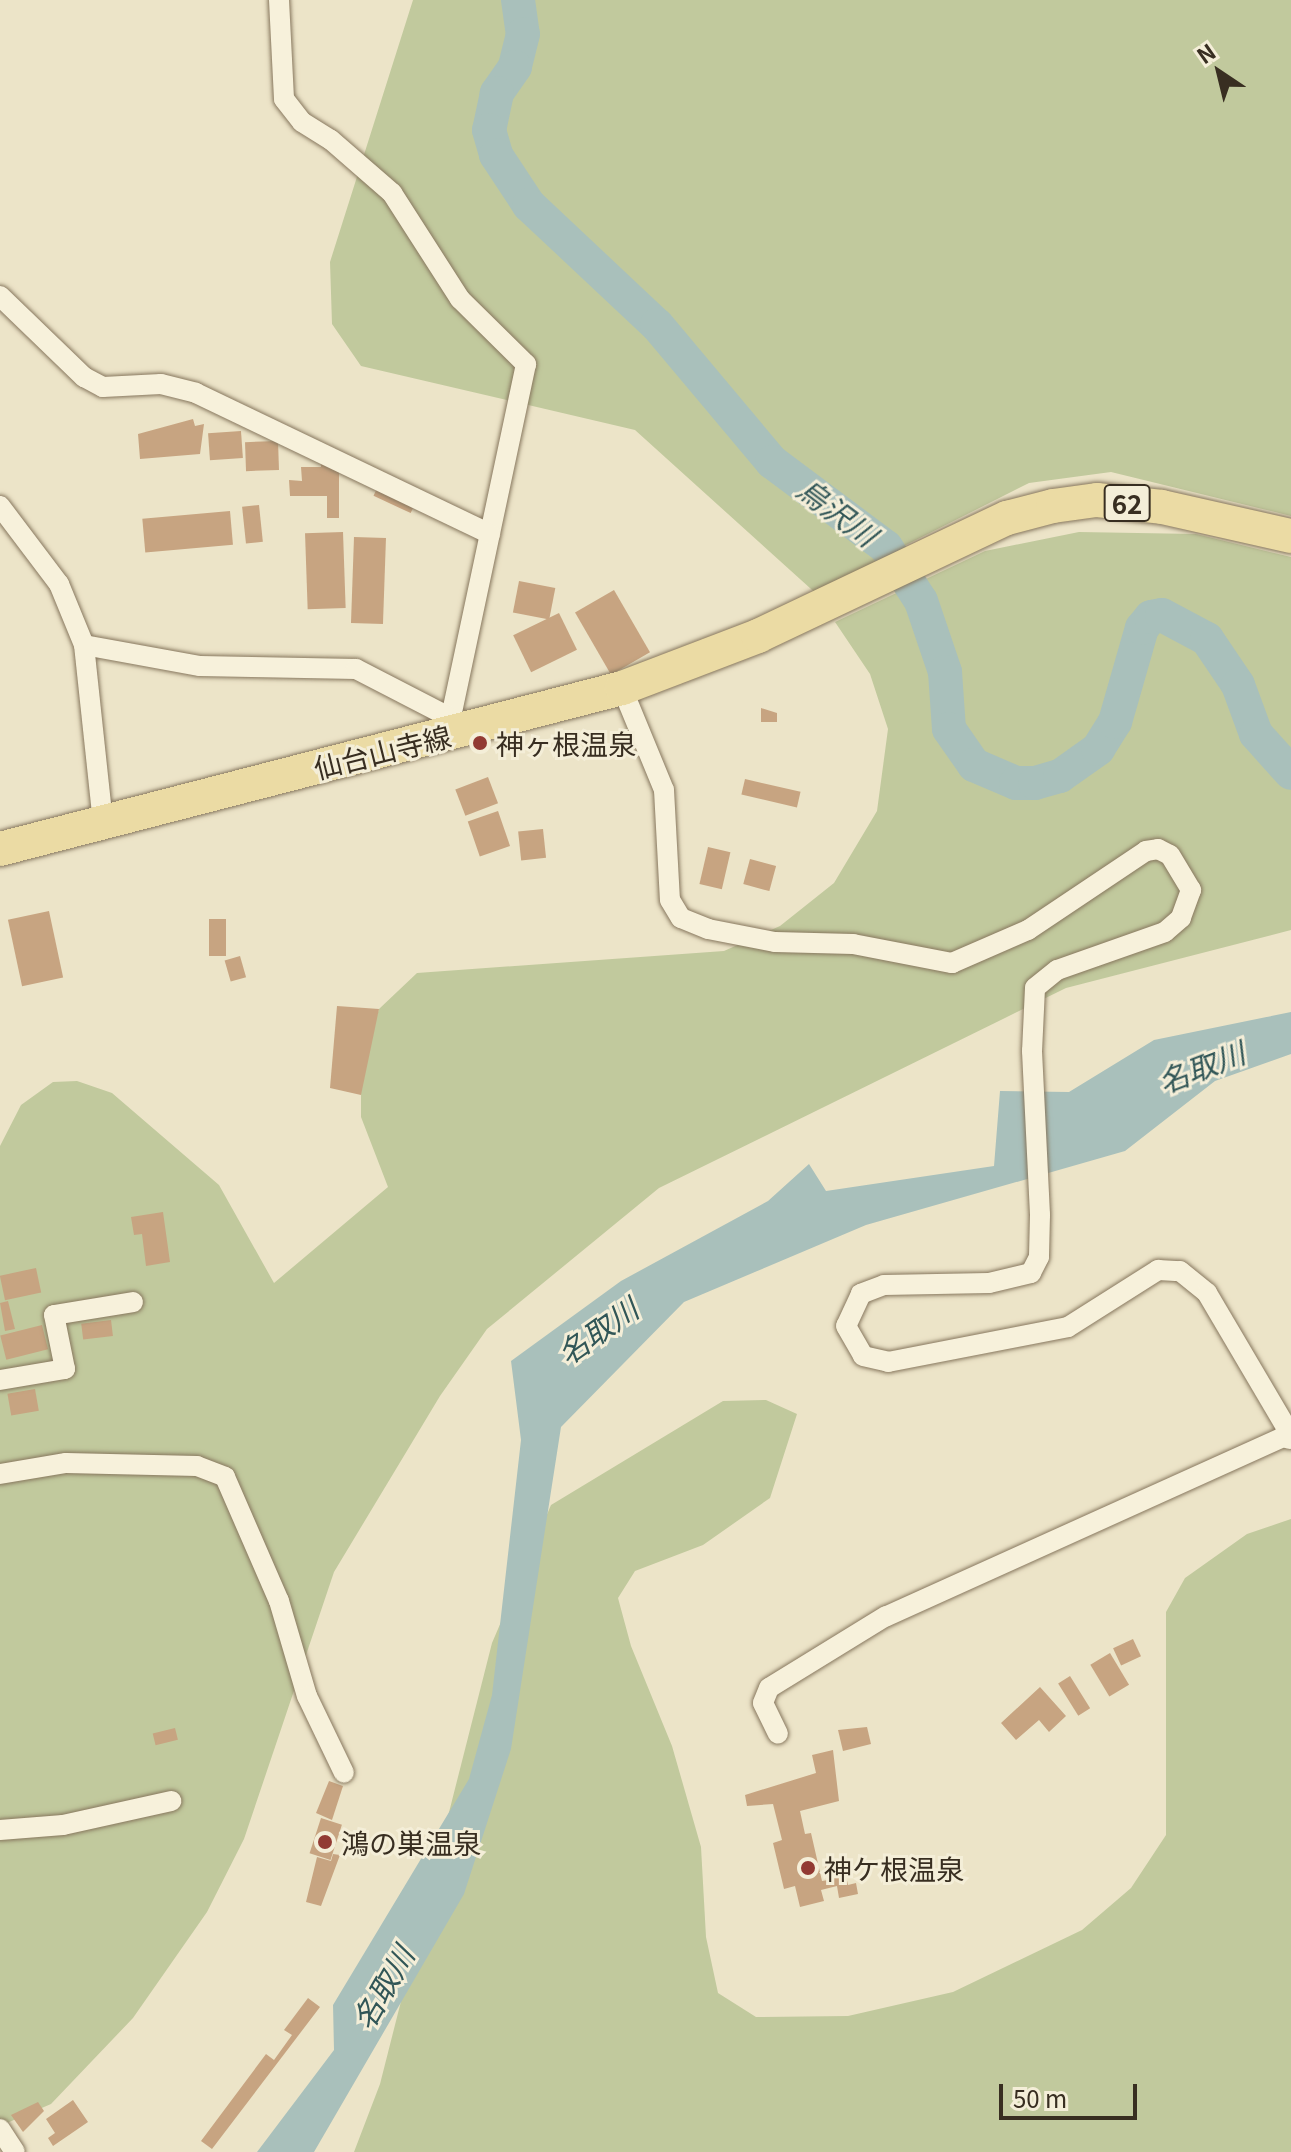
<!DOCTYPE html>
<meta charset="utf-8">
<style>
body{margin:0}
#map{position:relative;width:1291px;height:2152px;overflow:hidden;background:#ece4c8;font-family:Georgia,"Noto Sans JP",serif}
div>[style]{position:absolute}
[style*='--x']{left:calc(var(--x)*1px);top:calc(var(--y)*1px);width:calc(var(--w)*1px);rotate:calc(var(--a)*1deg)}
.green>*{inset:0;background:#c1c99d}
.water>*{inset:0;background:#a9c0bb}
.river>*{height:34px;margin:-17px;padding:0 17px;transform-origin:17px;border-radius:17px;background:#a9c0bb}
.building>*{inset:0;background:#c7a481;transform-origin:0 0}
.roads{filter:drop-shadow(0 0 2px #87775e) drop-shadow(0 0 2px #87775e)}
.street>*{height:20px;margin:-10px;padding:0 10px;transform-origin:10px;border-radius:10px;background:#f7f1db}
.secondary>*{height:30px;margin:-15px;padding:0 15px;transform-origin:15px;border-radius:15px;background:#f7f1db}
.primary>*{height:34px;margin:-17px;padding:0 17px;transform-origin:17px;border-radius:17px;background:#ebdba4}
.dots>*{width:22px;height:22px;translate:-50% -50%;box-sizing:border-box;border:4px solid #f4eed8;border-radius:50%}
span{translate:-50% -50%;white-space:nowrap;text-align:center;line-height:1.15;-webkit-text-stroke:6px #f4eed8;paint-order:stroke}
.shield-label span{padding:2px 6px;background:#f4eed8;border:2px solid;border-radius:6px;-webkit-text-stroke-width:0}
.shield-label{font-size:26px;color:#382e21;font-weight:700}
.poi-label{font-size:28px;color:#382e21}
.left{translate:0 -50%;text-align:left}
.street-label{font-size:28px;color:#382e21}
.water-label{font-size:30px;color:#315657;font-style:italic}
.north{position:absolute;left:1179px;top:32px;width:80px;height:80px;-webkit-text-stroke:6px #f4eed8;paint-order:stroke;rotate:325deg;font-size:22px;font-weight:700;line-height:32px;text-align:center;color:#382e21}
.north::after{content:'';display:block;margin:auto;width:28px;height:36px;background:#382e21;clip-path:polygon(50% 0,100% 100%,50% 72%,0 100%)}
.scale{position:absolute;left:999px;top:2084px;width:138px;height:36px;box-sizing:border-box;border:4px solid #382e21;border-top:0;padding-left:10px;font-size:24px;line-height:28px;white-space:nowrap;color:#382e21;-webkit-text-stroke:6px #f4eed8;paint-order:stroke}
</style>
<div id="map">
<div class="green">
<i style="clip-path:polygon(413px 0,1291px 0,1291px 516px,1111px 472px,1029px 483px,900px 548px,821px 598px,635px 430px,361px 366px,332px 324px,330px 262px)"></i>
<i style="clip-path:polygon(1079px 532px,1196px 534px,1291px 557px,1291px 930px,1066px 988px,659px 1188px,487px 1329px,440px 1396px,334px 1572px,244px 1839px,207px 1912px,133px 2018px,51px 2104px,0 2126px,0 1146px,21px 1105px,53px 1082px,77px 1081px,112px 1093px,219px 1185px,274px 1283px,388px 1187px,361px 1117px,361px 1065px,379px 1009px,417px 973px,724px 951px,780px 926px,834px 883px,877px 811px,888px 729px,870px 674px,835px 622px,985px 551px)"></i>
<i style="clip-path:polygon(766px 1400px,797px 1414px,770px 1498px,703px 1545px,635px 1571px,618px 1598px,631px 1646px,672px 1746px,701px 1847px,706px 1937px,718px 1993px,756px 2017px,848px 2016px,953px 1992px,1082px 1930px,1131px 1888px,1166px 1835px,1166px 1612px,1185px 1578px,1247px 1534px,1291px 1519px,1291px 2152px,354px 2152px,380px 2084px,492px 1643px,551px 1505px,723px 1401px)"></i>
</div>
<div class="water">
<i style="clip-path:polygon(1291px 1012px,1291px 1054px,1215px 1081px,1125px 1151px,866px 1225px,684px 1302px,561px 1427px,511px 1749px,464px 1894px,314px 2152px,257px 2152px,334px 2050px,333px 2005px,469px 1779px,492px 1695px,521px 1440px,511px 1361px,621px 1281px,768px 1201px,809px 1164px,826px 1191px,994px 1166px,1000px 1091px,1069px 1092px,1154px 1040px)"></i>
</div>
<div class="river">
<i style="--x:518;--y:0;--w:34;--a:82"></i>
<i style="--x:523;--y:34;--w:34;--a:104"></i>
<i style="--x:515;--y:67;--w:32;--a:125"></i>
<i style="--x:497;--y:93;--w:38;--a:102"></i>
<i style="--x:489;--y:130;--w:26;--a:74"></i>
<i style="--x:496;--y:155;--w:60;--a:56.6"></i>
<i style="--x:529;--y:205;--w:175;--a:43.2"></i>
<i style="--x:657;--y:325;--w:179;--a:50"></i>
<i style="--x:772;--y:462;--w:142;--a:36.7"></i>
<i style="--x:886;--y:547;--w:64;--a:57.1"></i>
<i style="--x:921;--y:601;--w:75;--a:71.3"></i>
<i style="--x:945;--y:672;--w:57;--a:86"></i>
<i style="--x:949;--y:729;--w:44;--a:55.2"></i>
<i style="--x:974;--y:765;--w:46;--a:23.2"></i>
<i style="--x:1016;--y:783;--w:19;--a:0"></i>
<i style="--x:1035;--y:783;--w:26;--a:-16"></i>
<i style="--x:1060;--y:776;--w:47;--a:-35.4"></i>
<i style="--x:1098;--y:749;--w:32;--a:-58"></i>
<i style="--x:1115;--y:722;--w:98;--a:-74"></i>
<i style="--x:1142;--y:628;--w:14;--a:-51"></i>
<i style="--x:1151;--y:617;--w:11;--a:-10"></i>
<i style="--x:1162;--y:615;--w:51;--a:28.1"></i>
<i style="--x:1207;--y:639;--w:55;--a:56"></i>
<i style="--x:1238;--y:685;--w:52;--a:69.8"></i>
<i style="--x:1256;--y:734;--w:52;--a:48.1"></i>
</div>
<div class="building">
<i style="clip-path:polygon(193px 419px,195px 426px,204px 424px,200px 454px,140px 459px,138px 434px)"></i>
<i style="left:241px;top:431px;width:27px;height:33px;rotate:86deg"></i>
<i style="left:278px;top:441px;width:29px;height:33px;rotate:88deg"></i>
<i style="clip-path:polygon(321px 454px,339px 463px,339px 518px,327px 518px,327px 496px,290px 496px,289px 480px,302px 481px,301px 467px,321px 467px)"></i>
<i style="left:379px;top:484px;width:41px;height:13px;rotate:25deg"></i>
<i style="left:259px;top:505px;width:37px;height:17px;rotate:84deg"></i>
<i style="left:230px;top:511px;width:34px;height:88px;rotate:85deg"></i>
<i style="left:343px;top:532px;width:76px;height:38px;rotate:88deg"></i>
<i style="left:354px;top:537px;width:32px;height:86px;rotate:2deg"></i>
<i style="left:519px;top:581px;width:37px;height:32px;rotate:11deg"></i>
<i style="left:614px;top:590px;width:72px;height:45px;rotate:60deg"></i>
<i style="left:559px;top:613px;width:41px;height:51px;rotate:64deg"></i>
<i style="clip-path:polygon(761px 708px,777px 713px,777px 722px,761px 722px)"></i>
<i style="left:488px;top:777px;width:28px;height:35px;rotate:69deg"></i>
<i style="left:745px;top:779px;width:57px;height:16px;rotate:13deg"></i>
<i style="left:498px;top:811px;width:37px;height:32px;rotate:71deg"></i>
<i style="left:543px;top:829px;width:29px;height:25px;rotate:84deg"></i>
<i style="left:708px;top:847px;width:23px;height:38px;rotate:13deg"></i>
<i style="left:750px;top:859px;width:27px;height:26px;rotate:15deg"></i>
<i style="left:49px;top:911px;width:68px;height:42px;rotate:78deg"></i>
<i style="left:209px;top:919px;width:17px;height:37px"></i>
<i style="left:240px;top:956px;width:22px;height:16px;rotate:74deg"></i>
<i style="clip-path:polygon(337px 1006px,379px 1009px,361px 1095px,330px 1088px)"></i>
<i style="clip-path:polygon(163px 1212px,170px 1262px,146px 1266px,142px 1234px,134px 1235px,131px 1217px)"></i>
<i style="left:36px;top:1268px;width:25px;height:37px;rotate:78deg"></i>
<i style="clip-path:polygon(8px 1301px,15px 1329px,5px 1331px,0 1303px)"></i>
<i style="left:111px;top:1320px;width:16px;height:30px;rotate:83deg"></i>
<i style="left:42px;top:1325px;width:25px;height:43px;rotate:76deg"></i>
<i style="left:35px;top:1389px;width:22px;height:28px;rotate:80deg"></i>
<i style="left:1133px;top:1639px;width:19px;height:22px;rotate:65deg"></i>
<i style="left:1110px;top:1653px;width:37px;height:23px;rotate:59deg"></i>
<i style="left:1070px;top:1676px;width:38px;height:14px;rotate:58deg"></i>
<i style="clip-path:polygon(1040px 1687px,1066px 1716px,1049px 1732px,1039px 1720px,1016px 1740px,1001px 1723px)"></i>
<i style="clip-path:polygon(867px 1727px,871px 1744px,843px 1751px,838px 1730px)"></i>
<i style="left:175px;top:1728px;width:12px;height:23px;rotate:76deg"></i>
<i style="clip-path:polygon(833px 1750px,839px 1801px,800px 1811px,805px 1834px,811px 1833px,822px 1881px,828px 1880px,824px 1862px,842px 1858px,848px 1885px,856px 1883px,858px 1894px,839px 1898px,837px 1886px,821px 1890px,824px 1901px,800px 1907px,795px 1886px,784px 1889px,773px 1843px,782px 1840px,773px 1804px,747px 1806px,745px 1795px,816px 1773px,812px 1755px)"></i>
<i style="clip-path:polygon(329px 1781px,343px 1786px,332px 1820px,316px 1813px)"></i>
<i style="left:321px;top:1818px;width:22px;height:37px;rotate:18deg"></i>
<i style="clip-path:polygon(333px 1854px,340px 1855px,321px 1906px,306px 1902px,317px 1857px,331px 1861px)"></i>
<i style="clip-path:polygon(308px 1998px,320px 2007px,212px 2149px,201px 2141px,266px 2054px,274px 2060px,292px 2035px,284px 2030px)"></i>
<i style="clip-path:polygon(73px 2100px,88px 2122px,53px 2146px,48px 2138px,55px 2133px,46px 2119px)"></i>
<i style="clip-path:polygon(38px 2102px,44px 2111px,23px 2132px,11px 2115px)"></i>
</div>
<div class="roads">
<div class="street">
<i style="--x:279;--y:0;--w:99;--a:87.1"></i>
<i style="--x:284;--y:99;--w:29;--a:52"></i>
<i style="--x:302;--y:122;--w:34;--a:32"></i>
<i style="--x:331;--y:140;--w:81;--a:41"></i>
<i style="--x:392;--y:193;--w:126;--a:57.3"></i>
<i style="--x:460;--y:299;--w:93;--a:44.6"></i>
<i style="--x:526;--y:364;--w:362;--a:102"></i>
<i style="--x:451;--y:718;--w:15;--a:74"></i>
<i style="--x:0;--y:296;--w:117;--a:44"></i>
<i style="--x:84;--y:377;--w:21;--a:28"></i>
<i style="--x:103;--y:387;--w:58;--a:-3"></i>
<i style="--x:161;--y:384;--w:36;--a:14"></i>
<i style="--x:196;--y:393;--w:326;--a:25.6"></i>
<i style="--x:0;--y:506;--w:98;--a:52.9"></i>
<i style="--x:59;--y:584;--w:66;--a:67.7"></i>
<i style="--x:84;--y:645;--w:178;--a:83.9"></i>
<i style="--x:84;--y:645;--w:118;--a:10.3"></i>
<i style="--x:200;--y:666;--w:156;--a:1.1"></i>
<i style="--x:356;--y:669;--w:107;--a:27.3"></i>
<i style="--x:622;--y:688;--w:110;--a:67.6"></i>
<i style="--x:664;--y:790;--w:110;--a:86.9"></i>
<i style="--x:670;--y:900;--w:21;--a:59"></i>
<i style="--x:681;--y:918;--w:29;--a:22"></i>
<i style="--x:708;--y:929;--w:68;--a:11"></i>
<i style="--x:775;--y:942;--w:78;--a:1.5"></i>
<i style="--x:853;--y:944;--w:101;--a:10.9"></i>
<i style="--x:952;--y:963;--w:83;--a:-23.5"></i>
<i style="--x:1028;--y:930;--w:142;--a:-33.8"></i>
<i style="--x:1146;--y:851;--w:12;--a:-9"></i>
<i style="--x:1158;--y:849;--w:13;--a:27"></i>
<i style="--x:1170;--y:855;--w:41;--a:59"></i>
<i style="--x:1191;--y:890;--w:30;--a:110"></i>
<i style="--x:1181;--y:918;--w:21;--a:139"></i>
<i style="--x:1165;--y:932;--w:114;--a:160.6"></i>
<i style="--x:1057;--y:970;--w:28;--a:141"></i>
<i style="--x:1035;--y:988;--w:63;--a:92.7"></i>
<i style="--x:1032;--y:1051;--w:164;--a:87.2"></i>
<i style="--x:1040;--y:1215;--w:42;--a:91.4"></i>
<i style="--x:1039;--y:1257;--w:18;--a:117"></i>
<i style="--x:1031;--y:1273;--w:43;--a:166.6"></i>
<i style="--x:989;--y:1283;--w:105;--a:178.9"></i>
<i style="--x:884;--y:1285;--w:25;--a:159"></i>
<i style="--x:861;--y:1294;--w:35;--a:115"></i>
<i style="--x:846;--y:1326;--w:34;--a:60"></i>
<i style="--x:863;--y:1356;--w:26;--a:13"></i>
<i style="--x:888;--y:1362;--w:183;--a:-11"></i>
<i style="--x:1068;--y:1327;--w:107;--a:-32.3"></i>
<i style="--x:1158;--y:1270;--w:22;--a:3"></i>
<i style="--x:1180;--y:1271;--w:35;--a:39"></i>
<i style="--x:1207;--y:1293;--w:164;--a:59.5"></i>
<i style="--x:1290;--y:1434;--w:443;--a:155.7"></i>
<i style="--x:886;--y:1616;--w:137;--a:148.4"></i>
<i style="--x:769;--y:1688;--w:16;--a:112"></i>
<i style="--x:763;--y:1703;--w:34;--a:64"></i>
<i style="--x:0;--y:1380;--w:66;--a:-9.6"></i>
<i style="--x:65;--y:1369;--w:55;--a:-101.5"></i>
<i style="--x:54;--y:1315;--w:80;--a:-9.3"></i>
<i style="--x:0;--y:1474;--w:67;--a:-9.5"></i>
<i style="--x:66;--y:1463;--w:131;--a:1.3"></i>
<i style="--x:197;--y:1466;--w:30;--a:21"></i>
<i style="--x:225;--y:1477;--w:135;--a:66.5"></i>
<i style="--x:279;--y:1601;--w:99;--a:73.6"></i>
<i style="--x:307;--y:1696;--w:85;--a:64.3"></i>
<i style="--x:0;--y:1830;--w:63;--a:-4.5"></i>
<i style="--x:63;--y:1825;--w:111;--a:-12.5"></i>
<i style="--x:0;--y:2129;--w:27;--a:57"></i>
</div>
<div class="secondary">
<i style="--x:1290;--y:1434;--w:1;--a:-45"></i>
</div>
<div class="primary">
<i style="--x:0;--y:849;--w:642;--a:-14.51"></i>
<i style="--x:622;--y:688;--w:146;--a:-20.9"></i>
<i style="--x:758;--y:636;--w:276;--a:-25.4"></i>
<i style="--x:1007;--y:518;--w:48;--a:-14.6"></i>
<i style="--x:1053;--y:506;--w:44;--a:-7.8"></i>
<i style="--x:1097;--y:500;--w:65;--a:6.1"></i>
<i style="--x:1162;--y:507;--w:132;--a:12.7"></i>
</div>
</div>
<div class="dots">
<i style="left:480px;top:743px;background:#923a33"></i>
<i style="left:325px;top:1842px;background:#923a33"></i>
<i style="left:808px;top:1868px;background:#923a33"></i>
</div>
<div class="shield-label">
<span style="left:1127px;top:503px">62</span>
</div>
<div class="poi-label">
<span class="left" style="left:496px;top:743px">神ヶ根温泉</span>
<span class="left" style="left:341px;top:1842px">鴻の巣温泉</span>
<span class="left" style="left:824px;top:1868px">神ケ根温泉</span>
</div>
<div class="street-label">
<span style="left:382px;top:751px;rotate:-14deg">仙台山寺線</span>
</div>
<div class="water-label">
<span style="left:838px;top:511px;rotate:37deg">烏沢川</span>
<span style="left:1201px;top:1066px;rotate:-21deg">名取川</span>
<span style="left:597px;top:1330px;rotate:-35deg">名取川</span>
<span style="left:382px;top:1987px;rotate:-60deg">名取川</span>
</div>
<div class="north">N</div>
<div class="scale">50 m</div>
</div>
